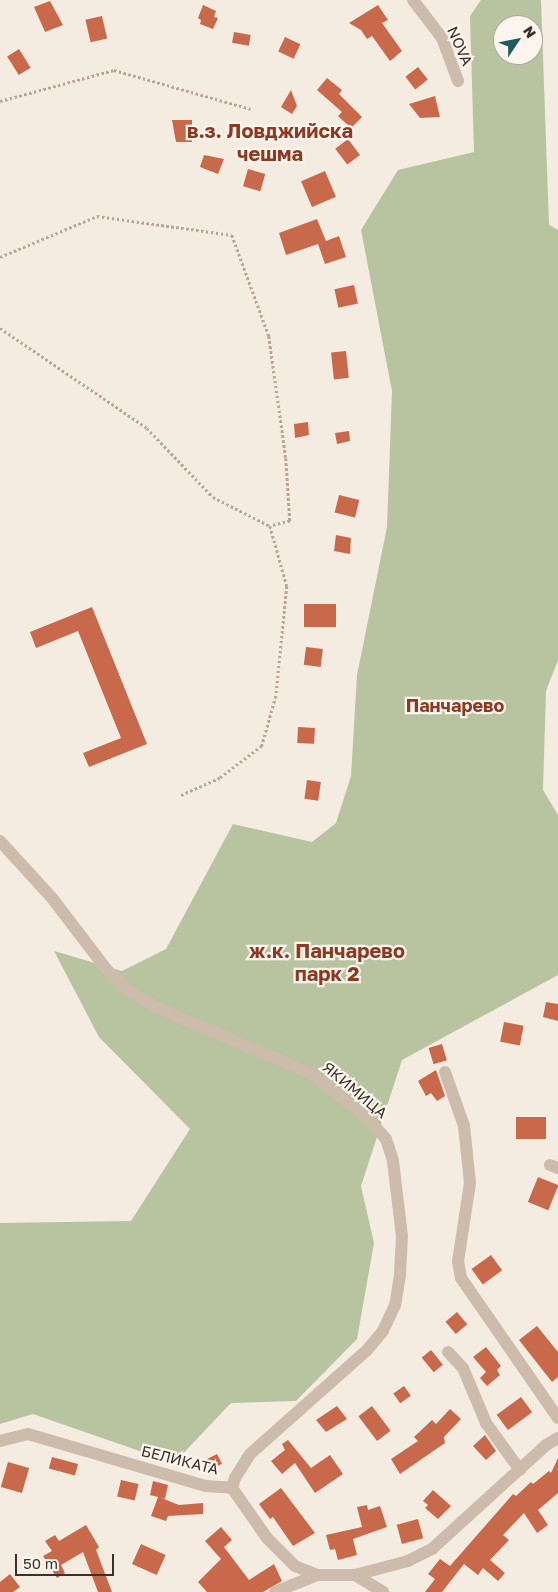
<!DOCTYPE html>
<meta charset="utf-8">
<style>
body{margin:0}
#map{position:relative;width:558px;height:1592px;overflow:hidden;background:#f4ebe1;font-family:"Golos Text",sans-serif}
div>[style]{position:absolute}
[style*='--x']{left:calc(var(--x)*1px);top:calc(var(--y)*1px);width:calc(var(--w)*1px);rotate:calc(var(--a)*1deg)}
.green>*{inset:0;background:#b8c4a0}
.building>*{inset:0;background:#c8694b;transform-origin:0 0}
.path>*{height:2.5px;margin-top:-1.25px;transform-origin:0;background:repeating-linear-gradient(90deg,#b9a596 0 2.5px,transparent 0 5px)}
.minor>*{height:12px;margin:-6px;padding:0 6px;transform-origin:6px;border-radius:6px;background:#cdbbac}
span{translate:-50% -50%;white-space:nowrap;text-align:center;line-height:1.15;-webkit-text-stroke:4.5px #fbf5ee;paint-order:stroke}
.street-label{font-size:15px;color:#3b302b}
.quarter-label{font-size:18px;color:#8c3b22;font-weight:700}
.district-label{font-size:20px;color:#8c3b22;font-weight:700}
.north{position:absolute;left:493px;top:15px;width:50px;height:50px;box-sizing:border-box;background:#fbf5ee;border:1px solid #aea6a0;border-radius:50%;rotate:56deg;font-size:14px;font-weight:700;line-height:20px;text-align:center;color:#3b302b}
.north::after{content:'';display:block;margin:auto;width:18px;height:22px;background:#1f5a5e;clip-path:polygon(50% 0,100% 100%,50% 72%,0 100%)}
.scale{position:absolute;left:15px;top:1554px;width:99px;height:22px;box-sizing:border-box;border:2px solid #3b302b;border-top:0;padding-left:6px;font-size:15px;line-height:18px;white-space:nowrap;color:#3b302b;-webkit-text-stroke:4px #fbf5ee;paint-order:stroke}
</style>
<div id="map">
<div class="green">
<i style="clip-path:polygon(evenodd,481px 0,541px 0,549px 225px,558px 230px,558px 660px,546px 691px,543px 790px,558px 815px,558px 975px,402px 1060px,361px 1186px,374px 1243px,357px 1339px,296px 1401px,231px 1403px,174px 1463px,33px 1414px,0 1424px,0 1223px,131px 1221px,190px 1129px,99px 1037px,54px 951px,122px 971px,166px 949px,233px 824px,312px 842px,336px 823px,351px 776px,357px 675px,387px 527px,392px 391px,361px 230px,398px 170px,474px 152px,470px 16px,481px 0,503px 25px,533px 25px,533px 55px,503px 55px,503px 25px)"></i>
</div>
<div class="building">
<i style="clip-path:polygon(50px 1px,63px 25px,45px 32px,34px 7px)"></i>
<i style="clip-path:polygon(203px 5px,216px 11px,214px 17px,218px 18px,213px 29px,200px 24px,201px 20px,198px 18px)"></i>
<i style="clip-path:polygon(378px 5px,388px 20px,382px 23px,402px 51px,390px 61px,372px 36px,367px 39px,361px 30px,349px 23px)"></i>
<i style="left:102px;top:16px;width:23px;height:17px;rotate:77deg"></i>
<i style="left:234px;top:32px;width:17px;height:11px;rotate:10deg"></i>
<i style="left:285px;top:37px;width:17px;height:16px;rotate:25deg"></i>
<i style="left:19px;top:49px;width:22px;height:14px;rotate:58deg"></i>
<i style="left:418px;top:67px;width:16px;height:16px;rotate:52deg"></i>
<i style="clip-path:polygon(327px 78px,342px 90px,339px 94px,362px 117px,351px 128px,338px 116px,342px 112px,317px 90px)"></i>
<i style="clip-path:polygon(291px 90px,297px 106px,292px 114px,281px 107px)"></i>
<i style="clip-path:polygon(435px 96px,440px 117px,420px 118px,409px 104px)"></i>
<i style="clip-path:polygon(172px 120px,192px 120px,192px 142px,176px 142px)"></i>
<i style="left:348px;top:139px;width:20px;height:16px;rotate:53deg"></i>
<i style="clip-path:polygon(204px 155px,224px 159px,218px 174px,200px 167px)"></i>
<i style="left:248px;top:169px;width:18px;height:18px;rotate:16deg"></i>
<i style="left:325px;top:171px;width:28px;height:26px;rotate:67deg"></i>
<i style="clip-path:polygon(317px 219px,326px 241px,339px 236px,346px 257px,325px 264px,318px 244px,286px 255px,279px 233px)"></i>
<i style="left:354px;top:285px;width:19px;height:20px;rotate:78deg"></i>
<i style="left:346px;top:351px;width:27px;height:15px;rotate:84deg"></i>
<i style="clip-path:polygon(308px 422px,309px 435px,295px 438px,294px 424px)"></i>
<i style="clip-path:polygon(349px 431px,350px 441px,337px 444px,335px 433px)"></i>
<i style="left:339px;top:495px;width:21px;height:18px;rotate:14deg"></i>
<i style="clip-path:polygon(336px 535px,351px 538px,350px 554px,334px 551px)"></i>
<i style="left:304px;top:604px;width:32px;height:23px"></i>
<i style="clip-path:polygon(92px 607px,147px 744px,89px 767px,83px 753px,121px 738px,78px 631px,36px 648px,30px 632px)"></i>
<i style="left:306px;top:647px;width:17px;height:18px;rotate:7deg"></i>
<i style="left:298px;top:727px;width:17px;height:16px;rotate:3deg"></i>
<i style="left:307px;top:780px;width:14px;height:19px;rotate:8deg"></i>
<i style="clip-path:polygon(546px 1002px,558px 1004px,558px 1021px,543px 1017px)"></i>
<i style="left:504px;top:1022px;width:20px;height:20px;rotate:11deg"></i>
<i style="left:442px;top:1044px;width:17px;height:14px;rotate:73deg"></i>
<i style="clip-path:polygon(436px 1070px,445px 1096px,437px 1101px,431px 1093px,426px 1096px,418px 1081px)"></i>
<i style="left:516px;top:1117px;width:30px;height:22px"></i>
<i style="left:538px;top:1177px;width:22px;height:27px;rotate:22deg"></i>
<i style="left:491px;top:1255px;width:19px;height:24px;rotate:54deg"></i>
<i style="left:457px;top:1312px;width:16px;height:15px;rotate:50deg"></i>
<i style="clip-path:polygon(537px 1326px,558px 1352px,558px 1377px,552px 1382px,519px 1340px)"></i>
<i style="clip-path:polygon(486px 1347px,501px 1366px,497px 1370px,500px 1375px,487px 1386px,480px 1378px,486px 1372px,473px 1357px)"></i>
<i style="left:431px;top:1350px;width:19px;height:12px;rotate:51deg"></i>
<i style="left:404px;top:1386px;width:12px;height:13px;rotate:55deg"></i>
<i style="left:521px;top:1397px;width:19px;height:30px;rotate:54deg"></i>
<i style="clip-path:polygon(337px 1406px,347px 1419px,326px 1432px,316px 1420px)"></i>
<i style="left:372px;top:1406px;width:31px;height:17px;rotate:53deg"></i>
<i style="clip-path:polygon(450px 1409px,461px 1419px,444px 1437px,445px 1443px,400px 1474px,391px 1459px,418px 1441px,414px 1437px,432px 1420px,436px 1424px)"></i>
<i style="clip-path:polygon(485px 1435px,496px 1451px,486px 1460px,473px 1446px)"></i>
<i style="clip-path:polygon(288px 1440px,311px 1468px,330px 1455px,343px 1474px,315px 1493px,295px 1463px,282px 1474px,271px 1461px,285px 1450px,282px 1444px)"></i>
<i style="left:217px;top:1454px;width:11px;height:15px;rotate:63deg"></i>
<i style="left:52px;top:1457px;width:27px;height:12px;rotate:15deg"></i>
<i style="clip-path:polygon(558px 1458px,558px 1493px,538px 1510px,548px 1525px,537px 1533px,524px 1513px,503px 1535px,509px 1540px,490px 1560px,505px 1573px,498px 1581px,483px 1568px,478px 1575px,464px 1564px,442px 1592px,425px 1592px,435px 1579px,428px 1574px,440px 1559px,450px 1566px,513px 1494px,516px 1496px,531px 1482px,533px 1484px,549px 1471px,551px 1473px)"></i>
<i style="left:8px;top:1462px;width:22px;height:26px;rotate:16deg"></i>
<i style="left:121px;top:1480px;width:18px;height:17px;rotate:13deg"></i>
<i style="clip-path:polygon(153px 1481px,168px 1485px,165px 1499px,159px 1497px,179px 1505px,203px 1503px,203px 1514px,168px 1516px,166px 1521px,151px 1516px,158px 1497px,150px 1495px)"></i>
<i style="clip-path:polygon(281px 1488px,315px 1533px,293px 1546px,273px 1517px,270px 1519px,259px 1504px)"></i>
<i style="clip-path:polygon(433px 1490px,451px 1506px,438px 1519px,425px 1508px,428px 1505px,423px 1501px)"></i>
<i style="clip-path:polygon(367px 1505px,368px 1510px,380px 1506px,387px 1527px,353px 1539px,357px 1555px,338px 1560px,335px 1549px,330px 1550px,326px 1535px,362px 1527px,357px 1507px)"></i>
<i style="left:418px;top:1519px;width:20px;height:22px;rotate:75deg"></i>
<i style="clip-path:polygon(86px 1525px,99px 1547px,96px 1550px,112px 1592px,98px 1592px,83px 1552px,61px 1565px,65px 1573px,57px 1578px,43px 1556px,52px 1551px,45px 1541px,55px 1535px,59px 1541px)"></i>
<i style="clip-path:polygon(221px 1527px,232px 1540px,224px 1547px,249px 1580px,274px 1564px,282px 1581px,263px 1592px,207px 1592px,198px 1582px,221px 1559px,205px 1541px)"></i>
<i style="left:141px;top:1544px;width:27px;height:22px;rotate:24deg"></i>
<i style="clip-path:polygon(10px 1574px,20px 1587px,13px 1592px,0 1592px,0 1582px)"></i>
</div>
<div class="path">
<i style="--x:0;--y:101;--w:118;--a:-15.2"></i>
<i style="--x:114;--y:70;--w:142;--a:15.9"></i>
<i style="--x:0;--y:257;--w:105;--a:-22.9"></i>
<i style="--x:97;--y:216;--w:136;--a:8"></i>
<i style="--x:232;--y:235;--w:108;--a:69.9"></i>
<i style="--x:269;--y:336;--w:123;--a:82.1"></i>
<i style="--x:286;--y:458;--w:63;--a:86.4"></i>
<i style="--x:290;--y:521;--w:21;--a:166"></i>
<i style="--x:0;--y:328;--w:178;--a:34.2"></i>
<i style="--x:147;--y:428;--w:95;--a:46.3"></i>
<i style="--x:213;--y:497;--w:64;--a:27"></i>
<i style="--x:270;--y:526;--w:62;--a:74.2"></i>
<i style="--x:287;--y:586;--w:111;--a:95.7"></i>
<i style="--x:276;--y:696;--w:52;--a:105.6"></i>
<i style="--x:262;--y:746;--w:53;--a:142.7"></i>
<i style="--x:220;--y:778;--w:44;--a:155.8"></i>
</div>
<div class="minor">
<i style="--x:413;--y:0;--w:48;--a:52.7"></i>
<i style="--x:442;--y:38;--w:46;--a:69.6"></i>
<i style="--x:0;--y:841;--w:77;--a:47.6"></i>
<i style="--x:52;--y:898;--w:91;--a:52.6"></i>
<i style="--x:107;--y:970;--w:25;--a:45"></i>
<i style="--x:125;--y:988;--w:36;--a:32"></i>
<i style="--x:155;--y:1007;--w:171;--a:23.1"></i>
<i style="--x:312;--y:1074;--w:72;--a:38.8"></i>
<i style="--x:368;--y:1119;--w:27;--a:48"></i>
<i style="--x:386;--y:1139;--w:23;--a:72"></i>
<i style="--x:393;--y:1161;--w:76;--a:83.2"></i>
<i style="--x:402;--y:1236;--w:39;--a:93"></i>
<i style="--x:400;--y:1275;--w:30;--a:99"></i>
<i style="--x:395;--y:1305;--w:29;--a:115"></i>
<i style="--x:383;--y:1331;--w:26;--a:130"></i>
<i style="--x:366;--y:1351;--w:155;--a:138.4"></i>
<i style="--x:250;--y:1454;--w:28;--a:122"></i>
<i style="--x:235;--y:1478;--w:10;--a:107"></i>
<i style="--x:445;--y:1072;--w:57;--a:70.6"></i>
<i style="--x:464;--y:1126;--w:57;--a:84"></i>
<i style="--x:470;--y:1183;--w:79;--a:98.7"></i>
<i style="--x:458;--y:1261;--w:17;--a:80"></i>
<i style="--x:461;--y:1278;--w:170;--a:55.3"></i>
<i style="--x:550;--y:1165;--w:9;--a:21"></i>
<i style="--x:448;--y:1352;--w:22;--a:47"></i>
<i style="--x:463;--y:1368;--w:60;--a:67.3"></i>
<i style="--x:486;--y:1423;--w:58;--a:54.1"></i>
<i style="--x:0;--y:1441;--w:29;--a:-14"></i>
<i style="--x:28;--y:1434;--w:185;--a:16.3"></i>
<i style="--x:206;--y:1486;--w:26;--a:4"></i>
<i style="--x:232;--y:1488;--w:61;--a:55"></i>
<i style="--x:267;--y:1538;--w:40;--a:45"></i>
<i style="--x:295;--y:1566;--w:24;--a:22"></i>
<i style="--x:355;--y:1575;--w:33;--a:31"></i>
<i style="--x:275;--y:1592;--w:45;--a:-22"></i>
<i style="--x:317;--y:1575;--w:38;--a:0"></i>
<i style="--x:355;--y:1575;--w:55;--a:-14.8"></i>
<i style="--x:408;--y:1561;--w:28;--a:-27"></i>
<i style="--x:433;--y:1548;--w:153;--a:-42.3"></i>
<i style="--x:546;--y:1445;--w:14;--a:-30"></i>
</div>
<div class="street-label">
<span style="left:460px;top:46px;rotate:66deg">NOVA</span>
<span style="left:355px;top:1090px;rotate:40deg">ЯКИМИЦА</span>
<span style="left:180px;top:1460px;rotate:14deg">БЕЛИКАТА</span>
</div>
<div class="quarter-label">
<span style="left:455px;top:705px">Панчарево</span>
</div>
<div class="district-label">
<span style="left:270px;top:142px">в.з. Ловджийска<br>чешма</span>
<span style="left:327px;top:962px">ж.к. Панчарево<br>парк 2</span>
</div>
<div class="north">N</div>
<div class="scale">50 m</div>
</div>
